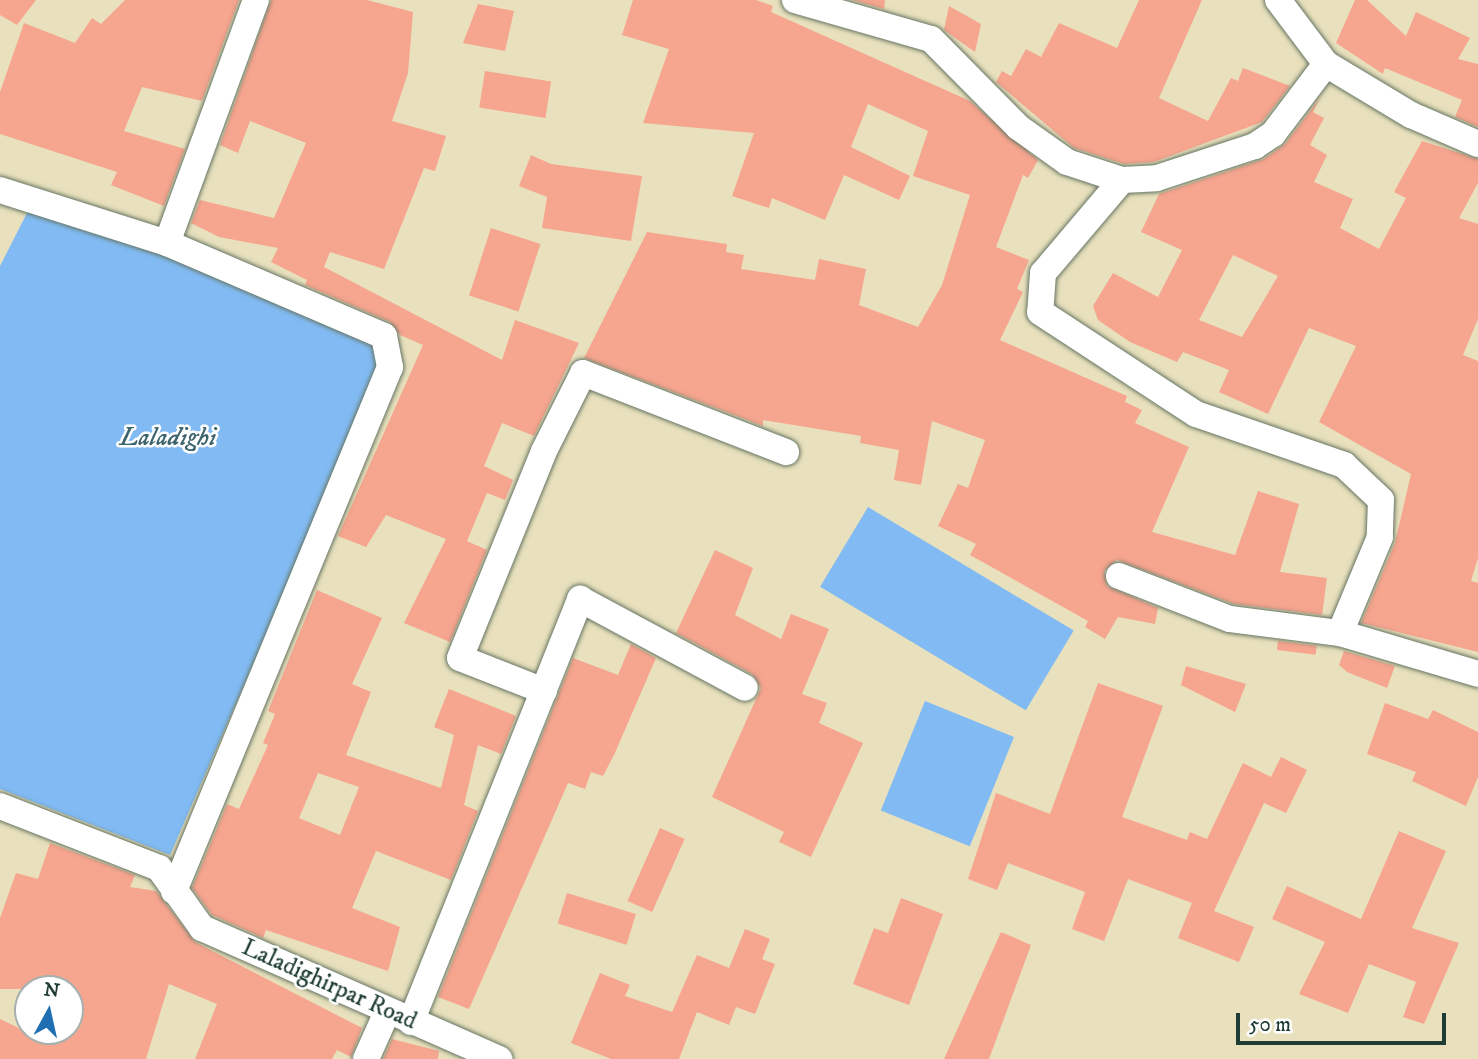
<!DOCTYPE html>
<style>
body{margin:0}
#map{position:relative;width:1478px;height:1059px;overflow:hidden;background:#e9e1bd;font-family:"IM FELL DW Pica",serif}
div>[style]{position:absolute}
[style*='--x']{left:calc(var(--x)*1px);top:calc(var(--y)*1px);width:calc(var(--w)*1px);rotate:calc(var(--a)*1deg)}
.water>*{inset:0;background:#82bbf3;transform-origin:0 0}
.building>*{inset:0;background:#f6a58f;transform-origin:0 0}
.roads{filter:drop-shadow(0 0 2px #667664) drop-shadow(0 0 2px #667664)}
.minor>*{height:26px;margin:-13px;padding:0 13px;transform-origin:13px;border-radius:13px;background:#fff}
span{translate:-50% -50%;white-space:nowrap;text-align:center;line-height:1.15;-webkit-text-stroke:5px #fff;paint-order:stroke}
.street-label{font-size:24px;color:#1f3d34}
.water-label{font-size:26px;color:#3d636d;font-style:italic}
.north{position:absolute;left:14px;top:975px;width:70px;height:70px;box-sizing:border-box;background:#fff;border:2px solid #a5b1ae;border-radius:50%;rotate:8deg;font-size:19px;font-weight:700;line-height:28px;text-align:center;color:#1f3d34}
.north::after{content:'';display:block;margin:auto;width:24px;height:32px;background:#1f6fb2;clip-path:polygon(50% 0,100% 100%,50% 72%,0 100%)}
.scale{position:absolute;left:1236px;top:1013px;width:210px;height:32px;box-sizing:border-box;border:4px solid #1f3d34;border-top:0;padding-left:9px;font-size:21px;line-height:24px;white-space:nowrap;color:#1f3d34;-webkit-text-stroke:5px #fff;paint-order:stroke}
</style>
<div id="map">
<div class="water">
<i style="clip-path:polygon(28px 211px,168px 254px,372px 342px,382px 368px,170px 855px,0 789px,0 266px)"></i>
<i style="left:868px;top:507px;width:240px;height:93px;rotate:31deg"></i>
<i style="left:925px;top:701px;width:96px;height:118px;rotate:22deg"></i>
</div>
<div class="building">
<i style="clip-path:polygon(0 0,36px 0,17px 25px,0 15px)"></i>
<i style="clip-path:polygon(125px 0,239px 0,202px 101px,142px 87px,124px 131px,185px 149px,164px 206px,111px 185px,117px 172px,0 134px,0 92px,24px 23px,75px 43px,92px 18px,101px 24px)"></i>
<i style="clip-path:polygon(271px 0,367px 0,413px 12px,408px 73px,392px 121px,446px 136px,435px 171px,424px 168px,384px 269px,330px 252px,324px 267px,502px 360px,515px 320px,579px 343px,534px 436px,502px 423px,484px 466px,513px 480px,505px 500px,487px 493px,467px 541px,487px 550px,450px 642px,404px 623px,446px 539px,386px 515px,366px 547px,338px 536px,423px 345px,400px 335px,390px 322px,305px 285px,307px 280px,271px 262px,278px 248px,219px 237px,191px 223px,200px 200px,274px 218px,306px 143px,250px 121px,238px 153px,220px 145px)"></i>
<i style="clip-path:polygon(633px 0,756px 0,773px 6px,771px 12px,970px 101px,1038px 160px,1028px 178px,1023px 175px,996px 247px,1029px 260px,1017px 289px,1023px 292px,1000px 340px,1127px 396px,1125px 402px,1142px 410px,1135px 423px,1189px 447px,1152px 532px,1235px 555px,1258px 491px,1299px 504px,1280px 572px,1327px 578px,1322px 615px,1234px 604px,1117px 560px,1104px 571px,1107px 586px,1158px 608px,1155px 624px,1118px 617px,1105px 639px,1085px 627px,1088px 621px,970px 555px,976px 544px,938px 526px,958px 484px,968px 488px,985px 440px,932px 421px,921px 485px,894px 480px,899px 450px,860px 443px,861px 436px,763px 420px,763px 426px,584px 358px,647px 232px,727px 244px,726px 252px,744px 255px,741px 269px,815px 280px,819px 259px,866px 269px,859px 305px,918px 327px,942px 285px,970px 195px,913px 176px,928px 131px,868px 104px,851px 147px,910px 176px,899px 200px,844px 175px,825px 220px,772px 198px,769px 208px,732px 196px,754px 133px,643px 123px,669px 49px,622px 35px)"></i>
<i style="clip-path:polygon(852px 0,885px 0,884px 9px)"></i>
<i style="clip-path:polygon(1139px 0,1202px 0,1159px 98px,1208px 121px,1231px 78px,1238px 81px,1243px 68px,1290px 86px,1262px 122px,1154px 162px,1124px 164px,1074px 148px,996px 82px,1002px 71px,1011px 76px,1026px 49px,1041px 57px,1059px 23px,1117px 48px)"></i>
<i style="clip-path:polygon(1355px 0,1367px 0,1406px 36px,1416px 12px,1470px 38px,1458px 59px,1478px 64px,1478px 127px,1455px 117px,1462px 100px,1385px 68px,1383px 74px,1336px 43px)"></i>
<i style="clip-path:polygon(478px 4px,514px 11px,505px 51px,463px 43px)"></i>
<i style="clip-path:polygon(949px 6px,981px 24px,975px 52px,944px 30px)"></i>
<i style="left:485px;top:71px;width:67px;height:37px;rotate:9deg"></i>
<i style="clip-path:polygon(evenodd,1320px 98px,1313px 112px,1324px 118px,1310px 145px,1327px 155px,1314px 182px,1353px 199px,1340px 228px,1379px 249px,1406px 198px,1394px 192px,1422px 141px,1478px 159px,1478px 183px,1459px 218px,1478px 224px,1478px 319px,1463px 355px,1478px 361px,1478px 558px,1471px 581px,1478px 583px,1478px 652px,1361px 623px,1395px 543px,1411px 474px,1319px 422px,1356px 346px,1309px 328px,1268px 414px,1219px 392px,1229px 370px,1183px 352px,1177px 362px,1130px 342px,1098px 320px,1093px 306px,1113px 273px,1158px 297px,1182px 250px,1141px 232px,1159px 194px,1264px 159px,1285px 144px,1320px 98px,1233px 255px,1278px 276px,1242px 337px,1199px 320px,1233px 255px)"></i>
<i style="clip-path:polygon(531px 155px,551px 164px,642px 176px,631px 241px,542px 228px,547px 197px,519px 186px)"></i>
<i style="left:491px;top:228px;width:52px;height:71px;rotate:18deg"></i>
<i style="clip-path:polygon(715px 550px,753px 568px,735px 615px,781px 639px,791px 614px,829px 629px,802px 694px,827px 703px,819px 723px,863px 743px,811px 857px,779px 842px,784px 832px,712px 797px,761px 688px,752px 674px,676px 633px)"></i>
<i style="clip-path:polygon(evenodd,317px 590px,382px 618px,352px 684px,371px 692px,346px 755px,441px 788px,454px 735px,434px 727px,449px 689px,516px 716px,501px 754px,478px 745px,464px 805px,478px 811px,451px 880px,376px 851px,352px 908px,400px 927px,388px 971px,266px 930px,263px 938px,212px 915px,192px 888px,227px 804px,239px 809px,268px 745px,263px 743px,275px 714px,268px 711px,317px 590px,318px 773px,359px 787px,340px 835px,299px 818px,318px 773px)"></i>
<i style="left:1278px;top:641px;width:39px;height:9px;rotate:7deg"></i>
<i style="clip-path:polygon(631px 644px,656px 658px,614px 755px,603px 776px,591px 772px,585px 789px,568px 783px,469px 1009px,438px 997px,573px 658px,618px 675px)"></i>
<i style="clip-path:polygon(1344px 651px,1395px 666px,1387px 688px,1347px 672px,1339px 665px)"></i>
<i style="clip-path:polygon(1186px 666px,1246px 684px,1235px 712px,1181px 685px)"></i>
<i style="clip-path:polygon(1098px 683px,1163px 706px,1122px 817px,1187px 840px,1190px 832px,1207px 839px,1243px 763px,1271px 777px,1281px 757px,1307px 770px,1286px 813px,1264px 803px,1214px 911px,1254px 927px,1239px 962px,1178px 938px,1192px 903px,1128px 879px,1104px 941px,1072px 929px,1085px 892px,1008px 863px,997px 890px,968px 879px,996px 793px,1050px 814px)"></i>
<i style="clip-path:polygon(1385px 703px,1428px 719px,1433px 710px,1478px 732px,1478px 777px,1466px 806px,1412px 781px,1416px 772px,1367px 754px)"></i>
<i style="left:660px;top:828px;width:27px;height:80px;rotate:24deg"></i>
<i style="clip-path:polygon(1399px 831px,1446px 851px,1412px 928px,1459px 943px,1424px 1024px,1403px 1017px,1416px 982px,1369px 964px,1348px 1013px,1299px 994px,1325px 942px,1272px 919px,1287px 886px,1361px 919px)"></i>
<i style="clip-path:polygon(50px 843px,135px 875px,130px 887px,156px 891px,195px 942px,362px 1028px,351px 1057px,337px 1050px,332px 1059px,195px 1059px,217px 1004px,169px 984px,146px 1059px,0 1059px,0 1019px,25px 1031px,70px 1031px,74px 989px,0 989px,0 918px,16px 873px,38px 879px)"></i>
<i style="left:567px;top:893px;width:72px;height:32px;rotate:17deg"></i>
<i style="clip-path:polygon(901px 898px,943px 914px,909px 1005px,853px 984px,874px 928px,888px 933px)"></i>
<i style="clip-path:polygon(745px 929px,770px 939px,762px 959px,775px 964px,755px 1014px,736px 1007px,729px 1025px,697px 1012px,679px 1059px,611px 1059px,571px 1043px,600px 973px,630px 985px,625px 996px,672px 1012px,697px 955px,729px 968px)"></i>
<i style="clip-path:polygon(1001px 932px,1031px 945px,989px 1059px,944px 1059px)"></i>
<i style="clip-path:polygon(392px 1039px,439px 1051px,438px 1059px,383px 1059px)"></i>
</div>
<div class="roads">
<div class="minor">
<i style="--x:795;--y:0;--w:141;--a:16"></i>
<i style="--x:931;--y:39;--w:124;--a:45.3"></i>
<i style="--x:1018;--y:127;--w:60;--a:35.5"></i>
<i style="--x:1067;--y:162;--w:58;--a:18.1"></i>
<i style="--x:1122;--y:180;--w:35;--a:-3"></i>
<i style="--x:1157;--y:178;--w:103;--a:-18.1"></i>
<i style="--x:1255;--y:146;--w:22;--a:-34"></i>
<i style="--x:1273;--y:134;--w:88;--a:-52.9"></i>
<i style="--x:1278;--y:0;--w:80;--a:53.1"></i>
<i style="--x:1326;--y:64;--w:99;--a:31"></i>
<i style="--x:1411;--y:115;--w:73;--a:23.4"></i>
<i style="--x:1122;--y:180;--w:122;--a:130.3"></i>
<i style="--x:1043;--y:273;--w:39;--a:94"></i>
<i style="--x:1040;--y:312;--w:186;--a:33.2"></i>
<i style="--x:1196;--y:414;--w:157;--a:19"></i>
<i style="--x:1344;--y:465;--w:51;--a:43.4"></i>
<i style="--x:1381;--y:500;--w:37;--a:92"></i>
<i style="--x:1380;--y:537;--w:104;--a:112.6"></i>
<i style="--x:0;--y:190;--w:175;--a:17.6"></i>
<i style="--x:167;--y:243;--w:236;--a:23.2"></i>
<i style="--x:384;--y:336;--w:32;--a:79"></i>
<i style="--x:390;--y:367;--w:567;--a:112.4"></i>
<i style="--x:167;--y:243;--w:259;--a:-69.9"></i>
<i style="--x:1119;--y:576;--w:119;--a:21.2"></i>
<i style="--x:1230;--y:619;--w:111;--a:7.3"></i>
<i style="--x:1340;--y:633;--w:144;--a:16.5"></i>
<i style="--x:544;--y:691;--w:90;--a:-158.6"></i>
<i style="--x:460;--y:658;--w:223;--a:-67.9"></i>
<i style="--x:544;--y:451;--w:87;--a:-63.4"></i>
<i style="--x:583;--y:373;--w:218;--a:21.3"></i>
<i style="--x:0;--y:806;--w:171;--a:21.3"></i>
<i style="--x:159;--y:868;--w:74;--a:54.4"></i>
<i style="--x:202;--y:928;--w:325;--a:23.8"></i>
<i style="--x:411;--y:1022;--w:456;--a:-68.2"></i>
<i style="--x:580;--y:599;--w:187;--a:28.3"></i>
<i style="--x:366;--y:1059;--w:51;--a:-65.9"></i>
</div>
</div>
<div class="street-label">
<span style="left:329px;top:985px;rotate:24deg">Laladighirpar Road</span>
</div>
<div class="water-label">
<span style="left:168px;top:438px">Laladighi</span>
</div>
<div class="north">N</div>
<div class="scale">50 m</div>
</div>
